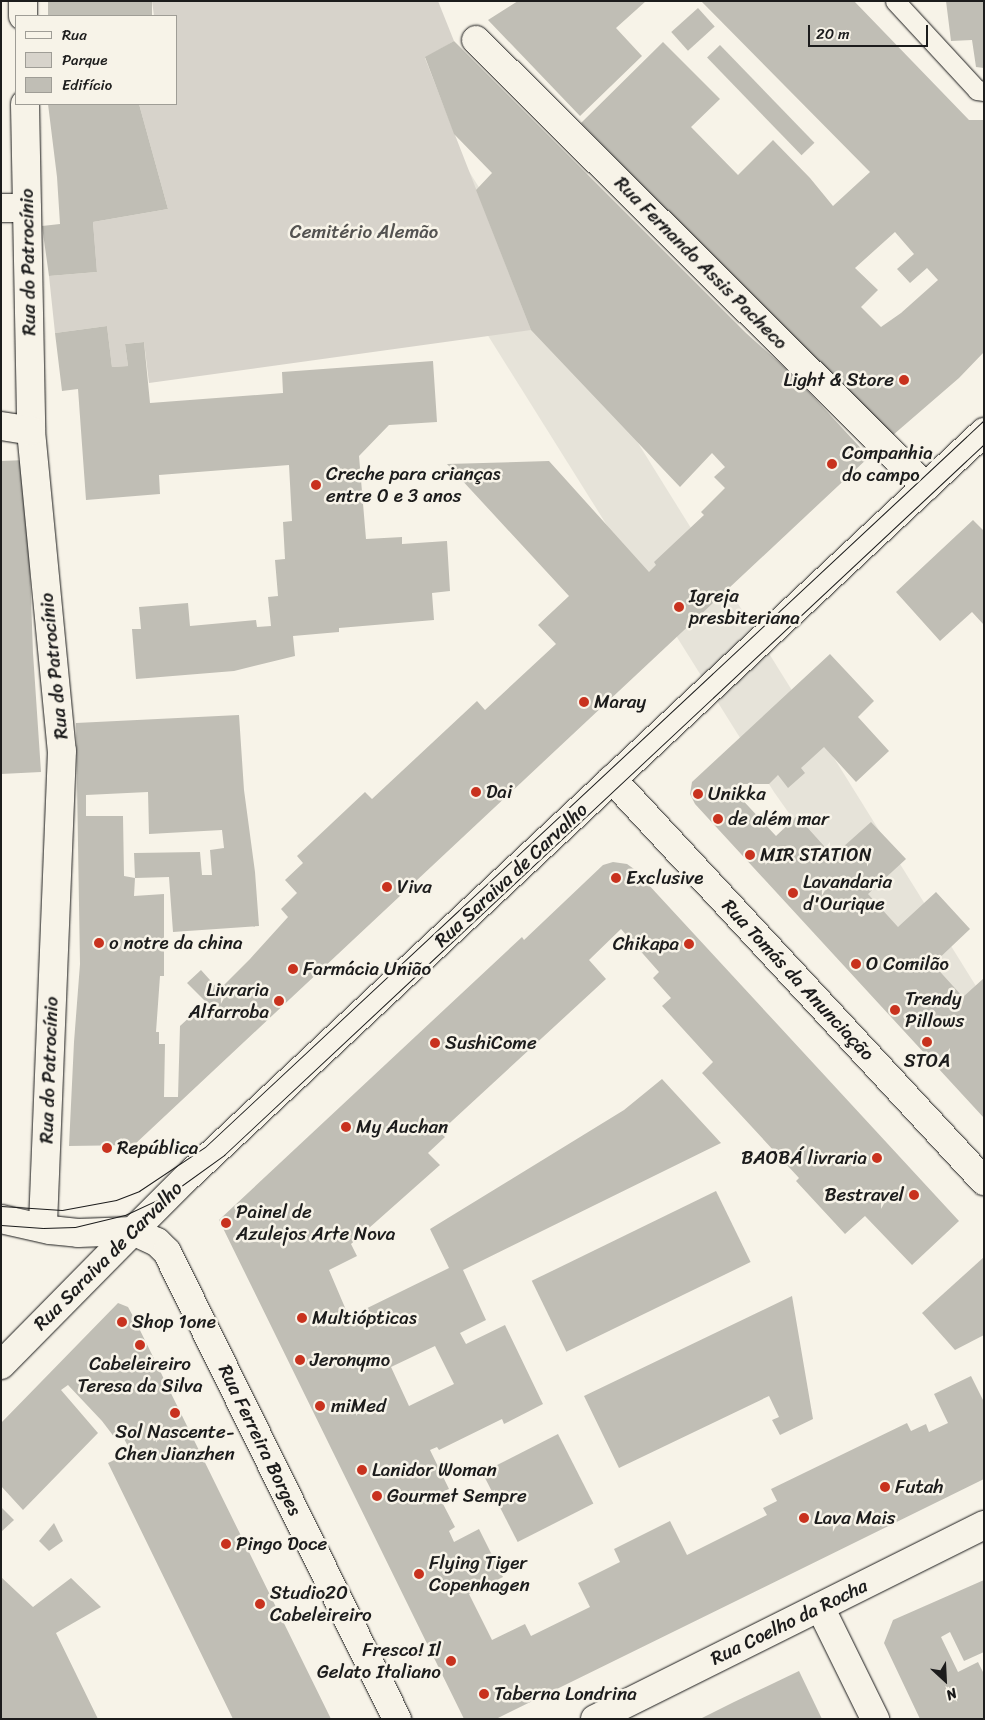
<!DOCTYPE html>
<meta charset="utf-8">
<style>
body{margin:0}
#map{position:relative;width:985px;height:1720px;overflow:hidden;background:#f7f3e8;font-family:Sriracha,sans-serif}
div>[style]{position:absolute}
[style*='--x']{left:calc(var(--x)*1px);top:calc(var(--y)*1px);width:calc(var(--w)*1px);rotate:calc(var(--a)*1deg)}
.built>*{inset:0;background:#e6e3d9}
.green>*{inset:0;background:#d7d3cb}
.building>*{inset:0;background:#c0beb5;transform-origin:0 0}
.roads{filter:drop-shadow(0 0 1px #1c1c1c) drop-shadow(0 0 1px #1c1c1c)}
.service>*{height:19px;margin:-9.5px;padding:0 9.5px;transform-origin:9.5px;border-radius:9.5px;background:#f7f3e8}
.pedestrian>*{height:28px;margin:-14px;padding:0 14px;transform-origin:14px;border-radius:14px;background:#f7f3e8}
.minor>*{height:28px;margin:-14px;padding:0 14px;transform-origin:14px;border-radius:14px;background:#f7f3e8}
.tertiary>*{height:28px;margin:-14px;padding:0 14px;transform-origin:14px;border-radius:14px;background:#f7f3e8}
.secondary>*{height:28px;margin:-14px;padding:0 14px;transform-origin:14px;border-radius:14px;background:#f7f3e8}
.tram>*{height:1px;margin:-0.5px;padding:0 0.5px;transform-origin:0.5px;border-radius:0.5px;background:#1c1c1c}
.dots>*{width:14px;height:14px;translate:-50% -50%;box-sizing:border-box;border:2px solid #f7f3e8;border-radius:50%}
span{translate:-50% -50%;white-space:nowrap;text-align:center;line-height:1.15;-webkit-text-stroke:5px #f7f3e8;paint-order:stroke}
.park-label{font-size:19px;color:#545351}
.street-label{font-size:19px;color:#1c1c1c}
.poi-label{font-size:19px;color:#1c1c1c}
.right{translate:-100% -50%;text-align:right}
.left{translate:0 -50%;text-align:left}
.frame{position:absolute;inset:0;border:2px solid #1c1c1c;pointer-events:none}
.legend{position:absolute;left:15px;top:15px;width:162px;height:90px;box-sizing:border-box;background:#f7f3e8;border:1px solid #9f9d96;margin:0;padding:6px 9px;list-style:none;font-size:15px;color:#1c1c1c}
.legend li{display:flex;align-items:center;gap:10px;height:25px}
.legend b{width:25px;border:1px solid #9f9d96}
.north{position:absolute;left:920px;top:1655px;width:50px;height:50px;-webkit-text-stroke:4px #f7f3e8;paint-order:stroke;rotate:155deg;font-size:14px;font-weight:700;line-height:20px;text-align:center;color:#1c1c1c}
.north::after{content:'';display:block;margin:auto;width:18px;height:22px;background:#1c1c1c;clip-path:polygon(50% 0,100% 100%,50% 72%,0 100%)}
.scale{position:absolute;left:808px;top:25px;width:120px;height:22px;box-sizing:border-box;border:2px solid #1c1c1c;border-top:0;padding-left:6px;font-size:15px;line-height:18px;white-space:nowrap;color:#1c1c1c;-webkit-text-stroke:4px #f7f3e8;paint-order:stroke}
</style>
<div id="map">
<div class="built">
<i style="clip-path:polygon(363px 1px,984px 999px,984px 1090px,774px 792px,378px 160px)"></i>
</div>
<div class="green">
<i style="clip-path:polygon(152px 1px,438px 1px,454px 41px,425px 58px,531px 330px,149px 383px,144px 342px,125px 344px,128px 366px,112px 367px,107px 326px,55px 333px,49px 276px,97px 272px,93px 222px,168px 209px,139px 104px,176px 104px,176px 16px,154px 16px)"></i>
</div>
<div class="building">
<i style="left:48px;top:1px;width:104px;height:15px"></i>
<i style="clip-path:polygon(518px 1px,646px 1px,616px 28px,642px 56px,580px 116px,488px 20px)"></i>
<i style="clip-path:polygon(evenodd,701px 1px,854px 1px,969px 120px,984px 120px,984px 352px,959px 378px,893px 435px,753px 298px,581px 123px,663px 42px,720px 99px,691px 127px,738px 175px,773px 140px,810px 178px,833px 206px,870px 172px,701px 1px,895px 232px,914px 254px,897px 269px,910px 283px,927px 268px,938px 280px,901px 313px,881px 327px,861px 307px,878px 290px,855px 268px,895px 232px)"></i>
<i style="clip-path:polygon(946px 1px,984px 1px,984px 68px,976px 67px,972px 40px,951px 41px)"></i>
<i style="left:698px;top:8px;width:25px;height:36px;rotate:48deg"></i>
<i style="clip-path:polygon(evenodd,454px 41px,746px 333px,794px 376px,869px 457px,134px 1145px,69px 1146px,74px 1042px,80px 964px,76px 723px,239px 715px,244px 790px,255px 872px,259px 926px,173px 932px,169px 877px,135px 878px,134px 896px,164px 894px,164px 976px,160px 976px,156px 1032px,159px 1032px,159px 1044px,165px 1044px,164px 1097px,178px 1097px,180px 1026px,206px 1002px,187px 983px,201px 970px,219px 990px,250px 959px,288px 917px,281px 909px,297px 893px,285px 880px,303px 863px,297px 856px,365px 792px,372px 799px,477px 701px,485px 710px,556px 644px,538px 625px,569px 596px,447px 464px,549px 461px,649px 572px,656px 565px,654px 562px,704px 515px,701px 512px,725px 488px,714px 477px,725px 467px,712px 453px,680px 487px,531px 330px,476px 190px,492px 173px,454px 134px,425px 57px,454px 41px,148px 792px,149px 834px,222px 830px,224px 848px,210px 850px,212px 875px,202px 875px,200px 852px,134px 853px,135px 878px,124px 876px,123px 816px,86px 816px,86px 795px,148px 792px)"></i>
<i style="left:720px;top:45px;width:136px;height:18px;rotate:46deg"></i>
<i style="clip-path:polygon(48px 104px,139px 104px,168px 209px,93px 222px,97px 272px,49px 276px,42px 226px,60px 224px,57px 177px)"></i>
<i style="clip-path:polygon(107px 326px,112px 367px,128px 366px,125px 344px,144px 342px,150px 403px,283px 393px,282px 372px,433px 361px,437px 422px,389px 425px,359px 456px,366px 539px,402px 537px,402px 544px,447px 541px,450px 591px,432px 593px,434px 620px,339px 628px,339px 632px,293px 636px,295px 656px,234px 671px,136px 679px,132px 629px,141px 629px,139px 607px,188px 603px,190px 626px,256px 620px,257px 627px,271px 626px,268px 597px,278px 596px,275px 560px,285px 559px,283px 522px,292px 521px,289px 465px,159px 475px,160px 494px,86px 500px,78px 389px,62px 391px,55px 333px)"></i>
<i style="clip-path:polygon(26px 460px,33px 653px,41px 772px,1px 774px,1px 461px)"></i>
<i style="clip-path:polygon(973px 520px,984px 531px,984px 625px,972px 612px,940px 641px,896px 592px)"></i>
<i style="clip-path:polygon(830px 654px,874px 701px,858px 717px,889px 751px,856px 782px,824px 747px,801px 768px,805px 773px,788px 788px,778px 775px,769px 784px,744px 784px,735px 792px,776px 836px,797px 816px,833px 856px,871px 822px,906px 859px,868px 894px,898px 927px,936px 892px,970px 929px,933px 964px,963px 997px,984px 978px,984px 1118px,695px 804px,690px 794px,692px 782px)"></i>
<i style="clip-path:polygon(evenodd,613px 862px,627px 864px,634px 869px,959px 1221px,912px 1265px,865px 1216px,845px 1234px,796px 1181px,799px 1178px,702px 1073px,713px 1062px,662px 1006px,671px 998px,653px 978px,659px 972px,621px 929px,589px 960px,606px 979px,440px 1132px,445px 1137px,428px 1153px,440px 1165px,351px 1244px,357px 1256px,329px 1270px,349px 1317px,449px 1268px,430px 1229px,624px 1110px,662px 1079px,721px 1143px,463px 1270px,486px 1320px,460px 1333px,466px 1344px,505px 1325px,543px 1404px,504px 1424px,502px 1419px,439px 1450px,437px 1447px,430px 1450px,449px 1489px,444px 1491px,449px 1501px,443px 1504px,455px 1527px,449px 1531px,454px 1542px,479px 1529px,503px 1577px,469px 1594px,492px 1640px,525px 1624px,531px 1636px,590px 1607px,578px 1583px,620px 1562px,614px 1549px,670px 1521px,687px 1555px,767px 1515px,763px 1508px,777px 1501px,771px 1489px,907px 1423px,911px 1431px,926px 1424px,929px 1432px,948px 1423px,934px 1394px,971px 1376px,984px 1402px,984px 1479px,496px 1719px,464px 1719px,219px 1220px,522px 937px,524px 940px,603px 865px,613px 862px,435px 1346px,454px 1384px,409px 1406px,391px 1367px,435px 1346px)"></i>
<i style="left:716px;top:1191px;width:79px;height:205px;rotate:64deg"></i>
<i style="clip-path:polygon(984px 1257px,984px 1335px,955px 1350px,922px 1313px)"></i>
<i style="clip-path:polygon(792px 1296px,813px 1419px,780px 1435px,772px 1420px,779px 1417px,769px 1396px,619px 1468px,584px 1396px)"></i>
<i style="clip-path:polygon(118px 1303px,128px 1307px,134px 1318px,331px 1719px,233px 1719px,108px 1463px,131px 1452px,122px 1435px,115px 1438px,102px 1421px,68px 1385px,61px 1390px,98px 1433px,23px 1510px,1px 1486px,1px 1423px)"></i>
<i style="left:558px;top:1434px;width:78px;height:85px;rotate:63deg"></i>
<i style="clip-path:polygon(1px 1507px,14px 1520px,1px 1532px)"></i>
<i style="clip-path:polygon(54px 1523px,63px 1541px,49px 1551px,39px 1541px)"></i>
<i style="clip-path:polygon(1px 1577px,33px 1607px,71px 1578px,101px 1607px,56px 1633px,98px 1719px,1px 1719px)"></i>
<i style="clip-path:polygon(984px 1580px,984px 1652px,964px 1661px,950px 1632px,941px 1637px,958px 1672px,978px 1662px,984px 1674px,984px 1719px,920px 1719px,884px 1643px,893px 1620px)"></i>
<i style="clip-path:polygon(799px 1671px,822px 1719px,700px 1719px,734px 1702px)"></i>
</div>
<div class="roads">
<div class="service">
<i style="--x:895;--y:1;--w:121;--a:47.3"></i>
<i style="--x:977;--y:90;--w:7;--a:8"></i>
</div>
<div class="pedestrian">
<i style="--x:476;--y:40;--w:634;--a:44.81"></i>
</div>
<div class="minor">
<i style="--x:23;--y:1;--w:15;--a:90"></i>
<i style="--x:25;--y:104;--w:327;--a:88.9"></i>
<i style="--x:31;--y:431;--w:321;--a:84.5"></i>
<i style="--x:62;--y:751;--w:477;--a:92.3"></i>
<i style="--x:1;--y:208;--w:26;--a:0"></i>
<i style="--x:1;--y:426;--w:30;--a:9"></i>
<i style="--x:612;--y:779;--w:548;--a:47.22"></i>
<i style="--x:1;--y:1365;--w:188;--a:-45.4"></i>
<i style="--x:820;--y:1607;--w:125;--a:63.8"></i>
<i style="--x:595;--y:1719;--w:435;--a:-26.5"></i>
</div>
<div class="tertiary">
<i style="--x:133;--y:1231;--w:74;--a:-45"></i>
<i style="--x:185;--y:1179;--w:1094;--a:-43.07"></i>
</div>
<div class="secondary">
<i style="--x:1;--y:1219;--w:50;--a:12.7"></i>
<i style="--x:50;--y:1230;--w:28;--a:6"></i>
<i style="--x:78;--y:1233;--w:55;--a:-2.1"></i>
<i style="--x:133;--y:1231;--w:26;--a:25"></i>
<i style="--x:157;--y:1242;--w:14;--a:45"></i>
<i style="--x:167;--y:1252;--w:521;--a:63.78"></i>
</div>
</div>
<div class="tram">
<i style="--x:1;--y:1206;--w:61;--a:3.8"></i>
<i style="--x:62;--y:1210;--w:55;--a:-10.5"></i>
<i style="--x:116;--y:1200;--w:25;--a:-21"></i>
<i style="--x:139;--y:1191;--w:79;--a:-33.7"></i>
<i style="--x:205;--y:1147;--w:1066;--a:-43.02"></i>
<i style="--x:1;--y:1225;--w:42;--a:4.1"></i>
<i style="--x:43;--y:1228;--w:32;--a:-2"></i>
<i style="--x:75;--y:1227;--w:51;--a:-13.5"></i>
<i style="--x:125;--y:1215;--w:50;--a:-25"></i>
<i style="--x:170;--y:1194;--w:67;--a:-35.8"></i>
<i style="--x:224;--y:1155;--w:1041;--a:-43.09"></i>
</div>
<div class="dots">
<i style="left:904px;top:380px;background:#c8321e"></i>
<i style="left:832px;top:464px;background:#c8321e"></i>
<i style="left:316px;top:485px;background:#c8321e"></i>
<i style="left:679px;top:607px;background:#c8321e"></i>
<i style="left:584px;top:702px;background:#c8321e"></i>
<i style="left:476px;top:792px;background:#c8321e"></i>
<i style="left:698px;top:794px;background:#c8321e"></i>
<i style="left:718px;top:819px;background:#c8321e"></i>
<i style="left:750px;top:855px;background:#c8321e"></i>
<i style="left:616px;top:878px;background:#c8321e"></i>
<i style="left:387px;top:887px;background:#c8321e"></i>
<i style="left:793px;top:893px;background:#c8321e"></i>
<i style="left:99px;top:943px;background:#c8321e"></i>
<i style="left:689px;top:944px;background:#c8321e"></i>
<i style="left:856px;top:964px;background:#c8321e"></i>
<i style="left:293px;top:969px;background:#c8321e"></i>
<i style="left:279px;top:1001px;background:#c8321e"></i>
<i style="left:895px;top:1010px;background:#c8321e"></i>
<i style="left:927px;top:1042px;background:#c8321e"></i>
<i style="left:435px;top:1043px;background:#c8321e"></i>
<i style="left:346px;top:1127px;background:#c8321e"></i>
<i style="left:107px;top:1148px;background:#c8321e"></i>
<i style="left:877px;top:1158px;background:#c8321e"></i>
<i style="left:914px;top:1195px;background:#c8321e"></i>
<i style="left:226px;top:1223px;background:#c8321e"></i>
<i style="left:302px;top:1318px;background:#c8321e"></i>
<i style="left:122px;top:1322px;background:#c8321e"></i>
<i style="left:140px;top:1345px;background:#c8321e"></i>
<i style="left:300px;top:1360px;background:#c8321e"></i>
<i style="left:320px;top:1406px;background:#c8321e"></i>
<i style="left:175px;top:1413px;background:#c8321e"></i>
<i style="left:362px;top:1470px;background:#c8321e"></i>
<i style="left:885px;top:1487px;background:#c8321e"></i>
<i style="left:377px;top:1496px;background:#c8321e"></i>
<i style="left:804px;top:1518px;background:#c8321e"></i>
<i style="left:226px;top:1544px;background:#c8321e"></i>
<i style="left:419px;top:1574px;background:#c8321e"></i>
<i style="left:260px;top:1604px;background:#c8321e"></i>
<i style="left:451px;top:1661px;background:#c8321e"></i>
<i style="left:484px;top:1694px;background:#c8321e"></i>
</div>
<div class="park-label">
<span style="left:364px;top:232px">Cemitério Alemão</span>
</div>
<div class="street-label">
<span style="left:28px;top:262px;rotate:-91deg">Rua do Patrocínio</span>
<span style="left:701px;top:263px;rotate:45deg">Rua Fernando Assis Pacheco</span>
<span style="left:54px;top:666px;rotate:-96deg">Rua do Patrocínio</span>
<span style="left:511px;top:875px;rotate:-43deg">Rua Saraiva de Carvalho</span>
<span style="left:798px;top:980px;rotate:47deg">Rua Tomás da Anunciação</span>
<span style="left:49px;top:1070px;rotate:-88deg">Rua do Patrocínio</span>
<span style="left:108px;top:1256px;rotate:-45deg">Rua Saraiva de Carvalho</span>
<span style="left:260px;top:1440px;rotate:64deg">Rua Ferreira Borges</span>
<span style="left:789px;top:1622px;rotate:-26deg">Rua Coelho da Rocha</span>
</div>
<div class="poi-label">
<span class="right" style="left:894px;top:380px">Light &amp; Store</span>
<span class="left" style="left:842px;top:464px">Companhia<br>do campo</span>
<span class="left" style="left:326px;top:485px">Creche para crianças<br>entre 0 e 3 anos</span>
<span class="left" style="left:689px;top:607px">Igreja<br>presbiteriana</span>
<span class="left" style="left:594px;top:702px">Maray</span>
<span class="left" style="left:486px;top:792px">Dai</span>
<span class="left" style="left:708px;top:794px">Unikka</span>
<span class="left" style="left:728px;top:819px">de além mar</span>
<span class="left" style="left:760px;top:855px">MIR STATION</span>
<span class="left" style="left:626px;top:878px">Exclusive</span>
<span class="left" style="left:803px;top:893px">Lavandaria<br>d'Ourique</span>
<span class="left" style="left:397px;top:887px">Viva</span>
<span class="left" style="left:109px;top:943px">o notre da china</span>
<span class="right" style="left:679px;top:944px">Chikapa</span>
<span class="left" style="left:866px;top:964px">O Comilão</span>
<span class="left" style="left:303px;top:969px">Farmácia União</span>
<span class="right" style="left:269px;top:1001px">Livraria<br>Alfarroba</span>
<span class="left" style="left:905px;top:1010px">Trendy<br>Pillows</span>
<span class="left" style="left:445px;top:1043px">SushiCome</span>
<span style="left:927px;top:1061px">STOA</span>
<span class="left" style="left:356px;top:1127px">My Auchan</span>
<span class="left" style="left:117px;top:1148px">República</span>
<span class="right" style="left:867px;top:1158px">BAOBÁ livraria</span>
<span class="right" style="left:904px;top:1195px">Bestravel</span>
<span class="left" style="left:236px;top:1223px">Painel de<br>Azulejos Arte Nova</span>
<span class="left" style="left:312px;top:1318px">Multiópticas</span>
<span class="left" style="left:132px;top:1322px">Shop 1one</span>
<span class="left" style="left:310px;top:1360px">Jeronymo</span>
<span style="left:140px;top:1375px">Cabeleireiro<br>Teresa da Silva</span>
<span class="left" style="left:331px;top:1406px">miMed</span>
<span style="left:175px;top:1443px">Sol Nascente-<br>Chen Jianzhen</span>
<span class="left" style="left:372px;top:1470px">Lanidor Woman</span>
<span class="left" style="left:895px;top:1487px">Futah</span>
<span class="left" style="left:387px;top:1496px">Gourmet Sempre</span>
<span class="left" style="left:814px;top:1518px">Lava Mais</span>
<span class="left" style="left:236px;top:1544px">Pingo Doce</span>
<span class="left" style="left:429px;top:1574px">Flying Tiger<br>Copenhagen</span>
<span class="left" style="left:270px;top:1604px">Studio20<br>Cabeleireiro</span>
<span class="right" style="left:441px;top:1661px">Fresco! Il<br>Gelato Italiano</span>
<span class="left" style="left:494px;top:1694px">Taberna Londrina</span>
</div>
<div class="frame"></div>
<ul class="legend">
<li><b style="height:6px;background:#f7f3e8"></b>Rua</li>
<li><b style="height:14px;background:#d7d3cb"></b>Parque</li>
<li><b style="height:14px;background:#c0beb5"></b>Edifício</li>
</ul>
<div class="north">N</div>
<div class="scale">20 m</div>
</div>
